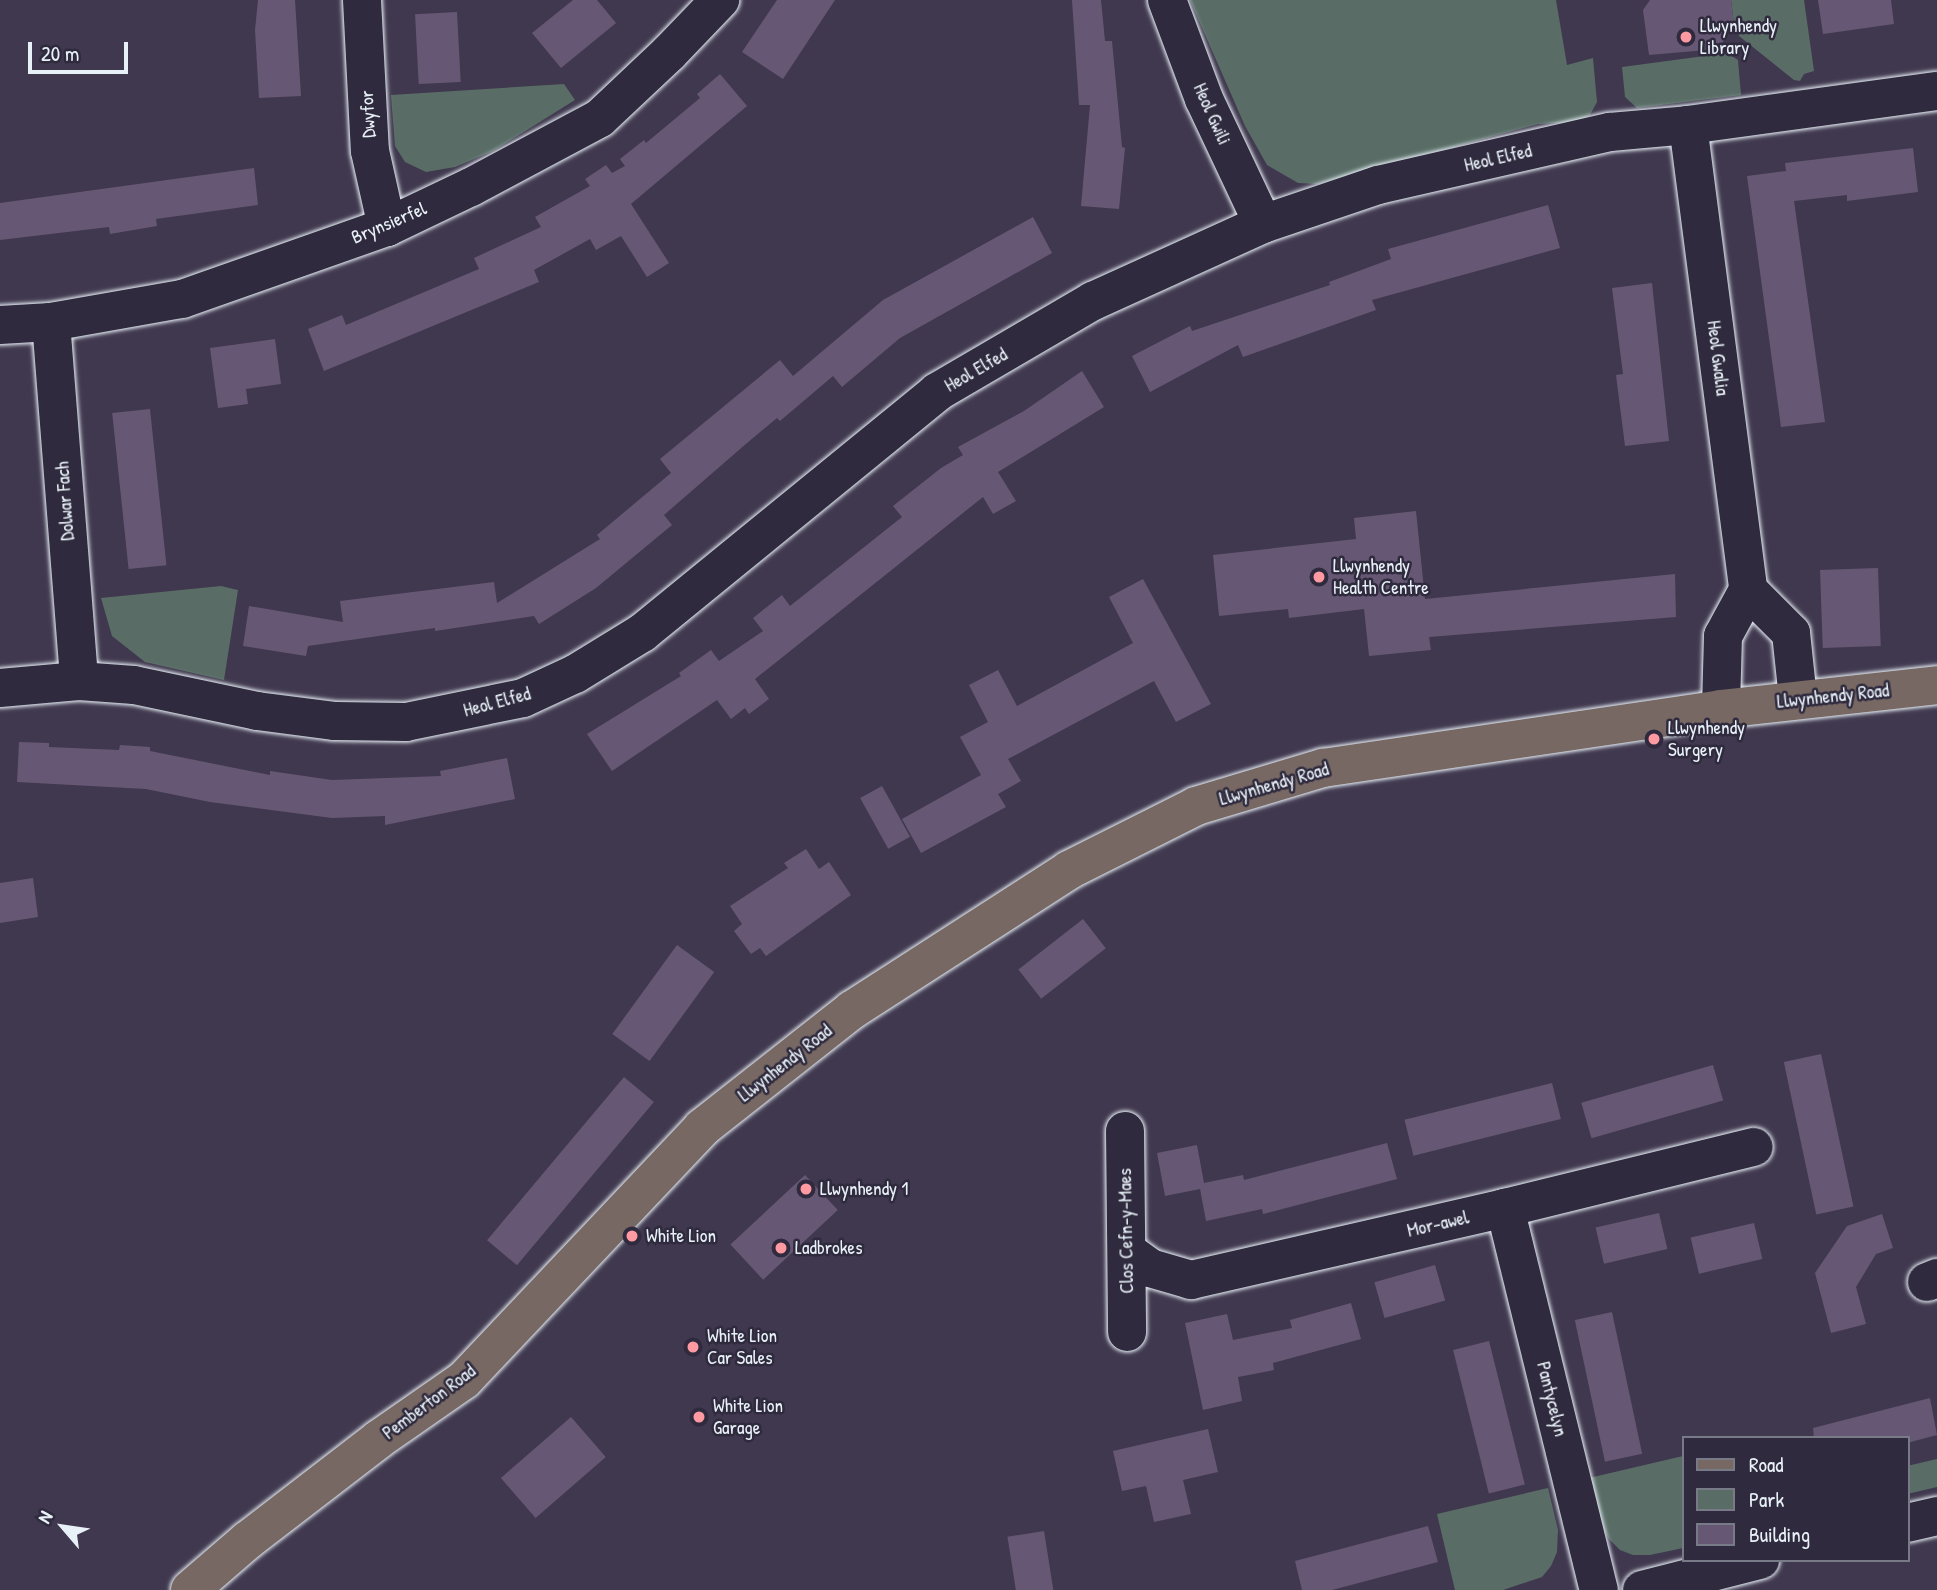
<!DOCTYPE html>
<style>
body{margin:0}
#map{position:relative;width:1937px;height:1590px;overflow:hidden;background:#40384e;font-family:"Patrick Hand",sans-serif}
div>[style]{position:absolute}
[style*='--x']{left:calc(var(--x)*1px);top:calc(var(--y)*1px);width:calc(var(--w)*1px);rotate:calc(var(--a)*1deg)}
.green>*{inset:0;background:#596d66}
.building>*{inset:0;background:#665874;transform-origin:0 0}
.roads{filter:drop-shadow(0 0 2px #e8f1f8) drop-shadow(0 0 2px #e8f1f8)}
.minor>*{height:38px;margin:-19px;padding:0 19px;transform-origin:19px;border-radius:19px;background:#2f2a3d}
.major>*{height:38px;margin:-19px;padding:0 19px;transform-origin:19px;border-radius:19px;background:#776864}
.dots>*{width:19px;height:19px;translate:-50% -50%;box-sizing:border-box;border:4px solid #2f2a3d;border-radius:50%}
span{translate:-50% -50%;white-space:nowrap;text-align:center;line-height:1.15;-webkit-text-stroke:5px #2f2a3d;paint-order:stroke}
.poi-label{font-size:19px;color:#e8f1f8}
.left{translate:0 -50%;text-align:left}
.street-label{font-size:19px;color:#e8f1f8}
.legend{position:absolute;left:1682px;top:1436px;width:228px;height:126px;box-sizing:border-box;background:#2f2a3d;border:2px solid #797a88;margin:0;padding:9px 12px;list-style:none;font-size:21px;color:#e8f1f8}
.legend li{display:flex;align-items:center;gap:14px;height:35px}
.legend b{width:35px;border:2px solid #797a88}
.north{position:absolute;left:28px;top:1492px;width:70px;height:70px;-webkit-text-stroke:5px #2f2a3d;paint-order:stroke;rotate:299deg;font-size:19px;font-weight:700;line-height:28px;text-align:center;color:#e8f1f8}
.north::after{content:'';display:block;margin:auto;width:24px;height:32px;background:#e8f1f8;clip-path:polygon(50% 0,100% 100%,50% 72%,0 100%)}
.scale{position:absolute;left:28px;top:42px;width:100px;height:32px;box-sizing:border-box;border:4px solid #e8f1f8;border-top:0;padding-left:9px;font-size:21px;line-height:24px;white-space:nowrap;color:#e8f1f8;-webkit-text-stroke:5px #2f2a3d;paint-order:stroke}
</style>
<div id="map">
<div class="green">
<i style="clip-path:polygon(1190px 0,1556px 0,1567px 65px,1593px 58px,1597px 102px,1590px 115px,1578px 122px,1538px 124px,1318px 184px,1298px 183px,1267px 165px,1245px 126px)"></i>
<i style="clip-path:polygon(1731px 0,1804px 0,1814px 71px,1804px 74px,1800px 81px,1794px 80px,1739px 36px,1737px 25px,1734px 25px)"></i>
<i style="clip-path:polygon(1727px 53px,1738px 60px,1741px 95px,1637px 108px,1625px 97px,1622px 67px)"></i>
<i style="clip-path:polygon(564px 84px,575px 100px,493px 151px,455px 167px,426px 172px,405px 162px,395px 146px,391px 95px)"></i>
<i style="clip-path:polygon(221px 586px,238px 590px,224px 680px,145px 662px,112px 636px,101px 598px)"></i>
<i style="clip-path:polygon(1683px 1456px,1683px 1548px,1650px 1555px,1633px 1555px,1620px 1550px,1609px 1539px,1598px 1520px,1589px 1478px)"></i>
<i style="clip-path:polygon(1937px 1459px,1937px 1487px,1907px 1494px,1907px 1466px)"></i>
<i style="clip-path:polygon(1548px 1488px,1558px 1530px,1557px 1552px,1551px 1566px,1542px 1577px,1503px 1590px,1455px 1590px,1437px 1514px)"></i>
</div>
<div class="building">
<i style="clip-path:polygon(258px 0,295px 0,301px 96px,259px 98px,255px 30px)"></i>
<i style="clip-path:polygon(573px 0,597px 0,616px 23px,561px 68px,532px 33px)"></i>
<i style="clip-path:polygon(777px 0,835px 0,783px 79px,742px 52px)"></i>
<i style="clip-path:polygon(1072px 0,1101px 0,1105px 41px,1112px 41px,1122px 147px,1125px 148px,1119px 209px,1081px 206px,1090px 105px,1079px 105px)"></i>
<i style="clip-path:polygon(1650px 0,1731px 0,1734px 25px,1718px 49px,1649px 55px,1643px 10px)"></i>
<i style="clip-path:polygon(1818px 0,1891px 0,1894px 24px,1823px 34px)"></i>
<i style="left:457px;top:12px;width:70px;height:42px;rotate:87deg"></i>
<i style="clip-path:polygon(720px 74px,747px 106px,631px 204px,669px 263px,647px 277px,621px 236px,596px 250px,590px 239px,534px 270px,539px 282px,324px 371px,308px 329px,342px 315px,346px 325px,479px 269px,474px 258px,541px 227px,535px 217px,590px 186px,585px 179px,606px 165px,612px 173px,625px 166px,620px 159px,644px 140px,646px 143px,700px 98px,697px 94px)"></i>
<i style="clip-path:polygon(1913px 148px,1918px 192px,1847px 201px,1847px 195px,1794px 201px,1825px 422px,1781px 427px,1747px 176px,1786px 171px,1785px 163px)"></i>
<i style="clip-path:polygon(254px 168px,258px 205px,156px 219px,157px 226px,110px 234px,109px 227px,0 240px,0 203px)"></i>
<i style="clip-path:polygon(1548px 205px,1560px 248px,1372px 300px,1376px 310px,1243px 357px,1238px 345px,1150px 392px,1132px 356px,1190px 326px,1192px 331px,1330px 285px,1329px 282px,1391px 259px,1388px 249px)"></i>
<i style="clip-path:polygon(1033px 217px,1052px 253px,900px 338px,842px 387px,833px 376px,780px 421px,777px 418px,747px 443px,664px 515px,672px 525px,596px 588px,539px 624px,534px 616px,435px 631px,435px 628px,308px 646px,306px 656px,243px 646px,249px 606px,343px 622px,340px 601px,494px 582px,497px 603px,600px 539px,597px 535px,671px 473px,660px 459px,780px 360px,793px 376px,883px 300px)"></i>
<i style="clip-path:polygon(1652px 283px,1669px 441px,1625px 446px,1616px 375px,1623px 374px,1612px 288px)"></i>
<i style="clip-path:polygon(275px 339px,281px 384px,246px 389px,248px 404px,218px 408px,210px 348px)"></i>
<i style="clip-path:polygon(1082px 371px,1104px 407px,998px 472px,1016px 501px,993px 514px,983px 497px,839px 612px,755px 679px,769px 699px,749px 714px,745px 708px,731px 719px,717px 700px,612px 771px,587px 734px,681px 676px,679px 673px,711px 650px,719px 661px,763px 631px,753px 618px,782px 595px,790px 606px,902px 517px,893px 506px,941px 468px,963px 455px,958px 447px,1024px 411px)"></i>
<i style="left:150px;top:409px;width:157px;height:38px;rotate:84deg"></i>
<i style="clip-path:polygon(1416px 511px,1425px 599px,1675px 574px,1676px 617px,1429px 637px,1431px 650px,1369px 656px,1364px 609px,1289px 618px,1288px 609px,1219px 616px,1213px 555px,1356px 539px,1354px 518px)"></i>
<i style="left:1878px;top:568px;width:78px;height:58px;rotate:88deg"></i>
<i style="clip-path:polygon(1143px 579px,1211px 704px,1176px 722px,1154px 681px,1008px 759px,1021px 781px,998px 794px,1006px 807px,921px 853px,902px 819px,981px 775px,960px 737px,988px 722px,969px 685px,998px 670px,1017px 706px,1133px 643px,1109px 597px)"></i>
<i style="clip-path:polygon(19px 742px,49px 743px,49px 747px,119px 750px,120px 745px,150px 747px,150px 751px,270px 775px,270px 771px,332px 780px,441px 776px,440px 771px,507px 758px,515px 799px,385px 825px,385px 816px,332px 818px,210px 802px,146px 789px,17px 782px)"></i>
<i style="left:882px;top:786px;width:58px;height:25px;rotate:61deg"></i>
<i style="clip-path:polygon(806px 849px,819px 869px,829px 862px,851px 895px,766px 956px,760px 948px,751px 954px,734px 931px,742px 924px,730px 906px,788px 868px,784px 863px)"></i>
<i style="clip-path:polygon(33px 878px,38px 917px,0 923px,0 883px)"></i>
<i style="left:1083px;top:919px;width:37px;height:82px;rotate:52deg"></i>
<i style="left:677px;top:945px;width:46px;height:110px;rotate:36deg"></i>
<i style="left:1821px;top:1054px;width:156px;height:38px;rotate:78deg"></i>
<i style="left:1713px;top:1065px;width:37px;height:137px;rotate:74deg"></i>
<i style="left:624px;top:1077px;width:39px;height:213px;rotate:40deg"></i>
<i style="left:1552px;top:1083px;width:37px;height:152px;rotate:76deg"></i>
<i style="clip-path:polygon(1387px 1143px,1397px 1179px,1263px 1214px,1262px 1209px,1206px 1221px,1200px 1189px,1165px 1196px,1157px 1153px,1197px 1145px,1204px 1183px,1243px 1175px,1244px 1180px)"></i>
<i style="left:805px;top:1175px;width:48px;height:102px;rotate:47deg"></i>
<i style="left:1659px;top:1213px;width:37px;height:65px;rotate:77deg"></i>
<i style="clip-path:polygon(1882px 1214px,1893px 1248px,1876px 1254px,1856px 1287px,1866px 1324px,1831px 1333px,1815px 1273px,1847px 1226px)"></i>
<i style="left:1754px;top:1223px;width:37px;height:65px;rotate:77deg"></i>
<i style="left:1435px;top:1265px;width:37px;height:63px;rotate:74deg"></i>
<i style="clip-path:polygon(1351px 1303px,1361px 1339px,1273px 1363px,1274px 1370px,1238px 1377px,1242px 1401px,1203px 1410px,1185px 1323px,1227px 1314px,1233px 1340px,1292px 1328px,1290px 1320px)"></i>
<i style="left:1612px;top:1312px;width:145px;height:38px;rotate:78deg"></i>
<i style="left:1489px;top:1341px;width:148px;height:37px;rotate:76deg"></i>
<i style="clip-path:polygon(1930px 1398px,1937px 1435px,1907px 1443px,1907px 1438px,1814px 1438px,1813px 1428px)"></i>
<i style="left:571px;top:1417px;width:53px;height:93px;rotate:49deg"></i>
<i style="clip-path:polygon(1208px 1429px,1218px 1472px,1183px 1480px,1191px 1514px,1154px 1522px,1146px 1486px,1122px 1491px,1113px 1451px)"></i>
<i style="clip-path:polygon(1428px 1526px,1438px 1562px,1332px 1590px,1302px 1590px,1295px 1561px)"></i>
<i style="left:1044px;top:1531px;width:60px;height:37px;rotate:81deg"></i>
</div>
<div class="roads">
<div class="minor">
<i style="--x:362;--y:0;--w:151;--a:87"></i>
<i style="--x:370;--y:151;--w:78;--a:77.4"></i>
<i style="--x:1167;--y:0;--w:106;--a:69.5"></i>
<i style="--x:1204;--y:99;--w:138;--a:64.7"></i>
<i style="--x:1688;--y:125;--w:469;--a:82.6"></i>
<i style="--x:1748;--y:590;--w:52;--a:118.5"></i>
<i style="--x:1723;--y:636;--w:73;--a:91.6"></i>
<i style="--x:51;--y:322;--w:360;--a:85.5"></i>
<i style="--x:0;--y:325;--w:51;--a:-3.4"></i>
<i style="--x:51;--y:322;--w:133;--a:-10"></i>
<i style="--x:182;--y:299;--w:217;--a:-19.4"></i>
<i style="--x:387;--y:227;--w:93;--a:-25.5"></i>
<i style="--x:471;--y:187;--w:146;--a:-28.1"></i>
<i style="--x:600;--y:118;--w:95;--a:-43.3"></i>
<i style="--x:669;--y:53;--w:74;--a:-46.1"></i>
<i style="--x:1748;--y:590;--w:61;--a:45"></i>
<i style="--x:1791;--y:633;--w:66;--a:83.9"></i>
<i style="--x:0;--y:688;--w:79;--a:-5.1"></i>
<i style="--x:79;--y:681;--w:55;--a:4.2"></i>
<i style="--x:134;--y:685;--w:126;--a:11.9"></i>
<i style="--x:257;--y:711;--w:79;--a:7.3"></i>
<i style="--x:335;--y:721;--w:71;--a:0.8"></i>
<i style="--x:406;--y:722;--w:119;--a:-11.6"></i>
<i style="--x:523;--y:698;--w:57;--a:-24.8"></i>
<i style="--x:575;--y:674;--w:79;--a:-31.5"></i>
<i style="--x:642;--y:633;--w:381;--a:-39.2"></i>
<i style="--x:937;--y:392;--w:181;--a:-30.3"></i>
<i style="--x:1093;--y:301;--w:187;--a:-24.4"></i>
<i style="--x:1263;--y:224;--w:121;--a:-18.7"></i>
<i style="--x:1378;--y:185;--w:238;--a:-12.9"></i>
<i style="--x:1610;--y:132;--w:78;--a:-5.1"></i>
<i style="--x:1688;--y:125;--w:251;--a:-7.8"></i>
<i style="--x:1125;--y:1131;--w:201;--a:89.4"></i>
<i style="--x:1505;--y:1208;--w:393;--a:76.2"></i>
<i style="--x:1127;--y:1251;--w:29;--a:36"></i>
<i style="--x:1150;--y:1268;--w:43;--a:16.3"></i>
<i style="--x:1191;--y:1280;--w:322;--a:-12.9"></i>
<i style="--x:1505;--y:1208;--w:256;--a:-13.8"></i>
<i style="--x:1927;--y:1282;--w:11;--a:-22"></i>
<i style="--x:1907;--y:1523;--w:31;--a:-13"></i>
<i style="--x:1642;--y:1590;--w:122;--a:-14.3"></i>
</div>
<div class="major">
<i style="--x:190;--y:1590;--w:77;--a:-40.8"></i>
<i style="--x:248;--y:1540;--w:165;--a:-37.6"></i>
<i style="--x:379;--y:1439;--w:103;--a:-34.8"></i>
<i style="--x:464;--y:1380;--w:347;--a:-46.6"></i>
<i style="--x:702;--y:1128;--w:191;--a:-38.2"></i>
<i style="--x:852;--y:1010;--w:258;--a:-32.8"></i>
<i style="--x:1069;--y:870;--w:142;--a:-26.7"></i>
<i style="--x:1196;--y:806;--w:133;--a:-16.7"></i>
<i style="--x:1323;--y:768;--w:402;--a:-8.4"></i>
<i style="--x:1721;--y:709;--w:217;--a:-6.3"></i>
</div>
</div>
<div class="dots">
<i style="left:1686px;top:37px;background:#ff9aa2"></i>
<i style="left:1319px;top:577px;background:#ff9aa2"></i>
<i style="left:1654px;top:739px;background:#ff9aa2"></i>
<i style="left:806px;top:1189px;background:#ff9aa2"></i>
<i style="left:632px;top:1236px;background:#ff9aa2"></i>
<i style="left:781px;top:1248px;background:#ff9aa2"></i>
<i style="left:693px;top:1347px;background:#ff9aa2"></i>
<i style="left:699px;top:1417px;background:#ff9aa2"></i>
</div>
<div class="poi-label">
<span class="left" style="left:1700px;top:37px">Llwynhendy<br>Library</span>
<span class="left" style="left:1333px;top:577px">Llwynhendy<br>Health Centre</span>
<span class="left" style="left:1668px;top:739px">Llwynhendy<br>Surgery</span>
<span class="left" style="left:820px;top:1189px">Llwynhendy 1</span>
<span class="left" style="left:646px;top:1236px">White Lion</span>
<span class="left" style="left:795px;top:1248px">Ladbrokes</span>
<span class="left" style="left:707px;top:1347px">White Lion<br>Car Sales</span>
<span class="left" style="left:713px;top:1417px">White Lion<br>Garage</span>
</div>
<div class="street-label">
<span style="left:368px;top:114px;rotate:-93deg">Dwyfor</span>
<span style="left:1212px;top:114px;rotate:66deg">Heol Gwili</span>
<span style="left:1498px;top:158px;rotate:-13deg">Heol Elfed</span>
<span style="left:389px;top:223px;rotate:-23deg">Brynsierfel</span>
<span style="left:1718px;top:358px;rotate:83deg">Heol Gwalia</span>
<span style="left:976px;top:370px;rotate:-30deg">Heol Elfed</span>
<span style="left:65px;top:501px;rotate:-94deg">Dolwar Fach</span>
<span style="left:1833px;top:696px;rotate:-6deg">Llwynhendy Road</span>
<span style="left:497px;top:702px;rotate:-15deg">Heol Elfed</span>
<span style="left:1274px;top:784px;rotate:-16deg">Llwynhendy Road</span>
<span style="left:785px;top:1063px;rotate:-38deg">Llwynhendy Road</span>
<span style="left:1438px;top:1224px;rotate:-13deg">Mor-awel</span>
<span style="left:1126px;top:1231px;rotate:-91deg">Clos Cefn-y-Maes</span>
<span style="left:1552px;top:1399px;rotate:76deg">Pantycelyn</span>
<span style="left:429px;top:1402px;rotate:-37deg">Pemberton Road</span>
</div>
<ul class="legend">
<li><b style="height:9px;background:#776864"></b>Road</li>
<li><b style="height:19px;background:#596d66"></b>Park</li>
<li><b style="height:19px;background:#665874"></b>Building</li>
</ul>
<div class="north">N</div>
<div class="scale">20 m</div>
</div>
